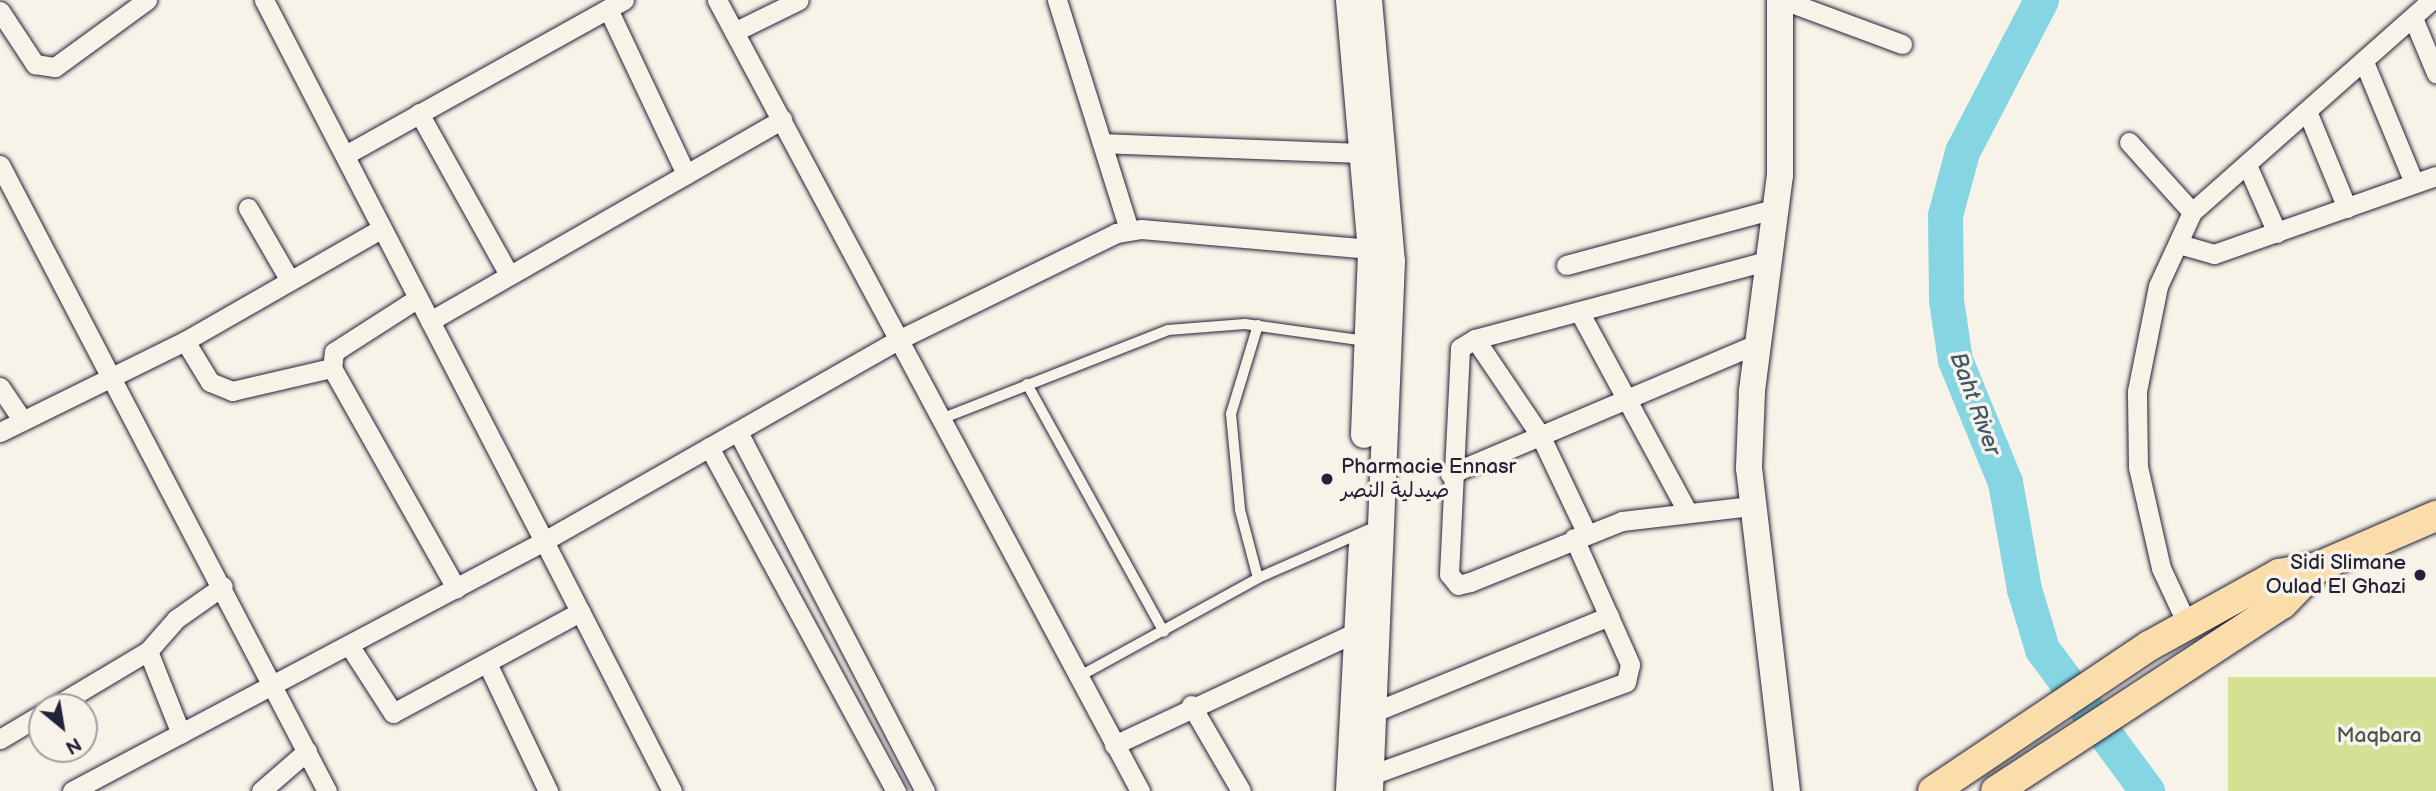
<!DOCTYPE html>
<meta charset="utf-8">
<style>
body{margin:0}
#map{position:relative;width:2436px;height:791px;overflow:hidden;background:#f7f3e8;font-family:"Balsamiq Sans","Playpen Sans Arabic",sans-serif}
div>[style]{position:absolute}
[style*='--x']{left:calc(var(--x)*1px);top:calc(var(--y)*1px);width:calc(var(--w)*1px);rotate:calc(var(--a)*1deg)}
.green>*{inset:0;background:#d4e194;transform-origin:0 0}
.river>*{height:35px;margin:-17.5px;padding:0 17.5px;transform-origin:17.5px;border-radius:17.5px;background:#86d5e3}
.roads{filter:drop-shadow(0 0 2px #22223b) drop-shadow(0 0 2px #22223b)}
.lane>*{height:10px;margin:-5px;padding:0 5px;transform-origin:5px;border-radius:5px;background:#f7f3e8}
.street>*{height:19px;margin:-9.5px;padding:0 9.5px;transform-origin:9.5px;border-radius:9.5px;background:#f7f3e8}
.secondary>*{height:26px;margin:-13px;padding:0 13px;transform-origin:13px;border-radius:13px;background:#f7f3e8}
.primary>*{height:30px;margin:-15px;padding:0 15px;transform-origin:15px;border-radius:15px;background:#fbddab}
.dots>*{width:19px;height:19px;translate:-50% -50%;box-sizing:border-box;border:4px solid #f7f3e8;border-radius:50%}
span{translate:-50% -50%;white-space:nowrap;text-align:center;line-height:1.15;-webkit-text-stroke:7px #f7f3e8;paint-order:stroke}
.poi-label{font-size:21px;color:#22223b}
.left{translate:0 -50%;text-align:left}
.right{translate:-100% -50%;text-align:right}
.park-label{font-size:21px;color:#4e5251}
.water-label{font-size:23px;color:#40586d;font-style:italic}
.north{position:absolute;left:28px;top:693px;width:70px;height:70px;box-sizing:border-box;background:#f7f3e8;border:2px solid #a29fa3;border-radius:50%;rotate:150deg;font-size:19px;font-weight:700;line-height:28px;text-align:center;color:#22223b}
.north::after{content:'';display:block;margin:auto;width:24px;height:32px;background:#22223b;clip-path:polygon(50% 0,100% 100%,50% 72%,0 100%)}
</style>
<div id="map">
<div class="green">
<i style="left:2436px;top:677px;width:114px;height:208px;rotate:90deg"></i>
</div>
<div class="river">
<i style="--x:2041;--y:0;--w:171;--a:117.5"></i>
<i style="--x:1962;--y:152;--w:65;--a:105.1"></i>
<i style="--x:1945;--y:215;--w:85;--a:89.3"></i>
<i style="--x:1946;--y:300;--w:61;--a:81.5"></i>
<i style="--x:1955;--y:360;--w:132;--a:67.7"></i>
<i style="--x:2005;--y:482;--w:109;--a:79.9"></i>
<i style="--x:2024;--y:589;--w:63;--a:73.3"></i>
<i style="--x:2042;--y:649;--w:177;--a:53.5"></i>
</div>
<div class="roads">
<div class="lane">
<i style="--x:1258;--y:325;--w:93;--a:106.9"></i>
<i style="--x:1231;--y:414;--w:96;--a:84.6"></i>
<i style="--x:1240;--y:510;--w:70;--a:75.2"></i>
<i style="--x:1027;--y:384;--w:283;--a:61.1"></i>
<i style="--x:941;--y:419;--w:244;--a:-21.4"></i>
<i style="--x:1168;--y:330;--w:77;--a:-4.5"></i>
<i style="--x:1245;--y:324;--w:122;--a:8"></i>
<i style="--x:1080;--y:676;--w:203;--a:-28.8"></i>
<i style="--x:1258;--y:578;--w:130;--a:-23.6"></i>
</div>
<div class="street">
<i style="--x:264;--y:0;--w:609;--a:62.64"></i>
<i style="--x:544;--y:541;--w:407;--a:-29.6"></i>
<i style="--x:898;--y:340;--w:243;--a:-26.1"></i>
<i style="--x:1116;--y:233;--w:26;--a:-9"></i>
<i style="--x:1142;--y:229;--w:243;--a:5"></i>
<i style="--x:717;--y:0;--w:897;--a:61.86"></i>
<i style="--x:1057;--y:0;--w:241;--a:72.6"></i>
<i style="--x:1783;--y:0;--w:127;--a:20.3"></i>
<i style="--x:608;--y:9;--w:183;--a:64.7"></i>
<i style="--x:0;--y:11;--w:64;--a:56.6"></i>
<i style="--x:35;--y:64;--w:20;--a:9"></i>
<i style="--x:55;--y:67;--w:114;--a:-36.1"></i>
<i style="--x:2413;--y:18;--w:60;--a:67.3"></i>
<i style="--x:734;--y:32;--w:72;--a:-26.2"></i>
<i style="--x:2364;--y:62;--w:131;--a:67.5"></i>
<i style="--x:2307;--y:111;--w:105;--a:67.6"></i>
<i style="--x:419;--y:113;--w:185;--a:60.9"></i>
<i style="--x:2129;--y:142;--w:94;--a:48"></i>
<i style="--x:1102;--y:143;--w:263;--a:2.2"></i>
<i style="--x:347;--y:154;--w:317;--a:-29.1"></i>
<i style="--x:0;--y:165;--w:706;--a:62.42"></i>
<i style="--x:2247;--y:165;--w:74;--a:66.2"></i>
<i style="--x:248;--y:208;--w:82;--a:60"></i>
<i style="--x:2179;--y:244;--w:36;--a:16"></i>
<i style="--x:2214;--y:254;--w:235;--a:-19.4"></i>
<i style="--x:1566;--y:265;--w:219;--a:-15.1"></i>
<i style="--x:418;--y:298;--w:100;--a:147.3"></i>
<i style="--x:334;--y:352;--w:16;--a:97"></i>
<i style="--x:332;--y:368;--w:253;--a:60.6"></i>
<i style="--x:1581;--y:315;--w:225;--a:61.6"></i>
<i style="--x:430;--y:321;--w:406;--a:-29.8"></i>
<i style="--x:1475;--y:339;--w:116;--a:55.9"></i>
<i style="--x:1540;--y:435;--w:107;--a:64.6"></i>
<i style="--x:185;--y:341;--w:48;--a:58.6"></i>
<i style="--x:210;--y:382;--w:24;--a:22"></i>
<i style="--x:232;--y:391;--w:103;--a:-13"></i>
<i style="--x:0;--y:387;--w:40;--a:56"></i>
<i style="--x:0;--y:432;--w:206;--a:-26.2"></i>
<i style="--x:185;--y:341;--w:227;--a:-29.8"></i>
<i style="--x:738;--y:432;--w:405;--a:62.5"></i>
<i style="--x:709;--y:447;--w:392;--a:61.5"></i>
<i style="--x:1450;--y:474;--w:336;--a:-23"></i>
<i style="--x:1751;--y:506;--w:130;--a:173.4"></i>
<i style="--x:1622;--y:521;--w:164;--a:158.1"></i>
<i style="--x:1470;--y:582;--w:12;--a:166"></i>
<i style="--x:1458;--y:585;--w:14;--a:-129"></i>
<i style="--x:1449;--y:574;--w:226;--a:-87.2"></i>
<i style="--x:1460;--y:348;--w:17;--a:-31"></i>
<i style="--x:1475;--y:339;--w:305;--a:-15"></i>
<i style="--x:2188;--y:626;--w:64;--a:-115"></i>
<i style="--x:2161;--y:568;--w:104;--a:-102.8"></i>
<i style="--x:2138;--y:467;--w:76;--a:-90.8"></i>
<i style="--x:2137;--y:391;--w:107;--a:-78.7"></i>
<i style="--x:2158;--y:286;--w:81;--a:-65.3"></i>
<i style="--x:2192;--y:212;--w:320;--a:-41.5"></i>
<i style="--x:349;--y:645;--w:81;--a:57.1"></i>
<i style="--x:393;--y:713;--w:213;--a:-28.4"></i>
<i style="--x:148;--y:651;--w:89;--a:68.3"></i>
<i style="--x:487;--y:663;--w:142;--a:64.5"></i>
<i style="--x:1191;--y:705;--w:99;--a:59.8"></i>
<i style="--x:54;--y:707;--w:109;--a:-30.8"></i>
<i style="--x:148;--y:651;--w:43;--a:-48.8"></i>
<i style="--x:176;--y:619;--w:57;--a:-35.1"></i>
<i style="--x:1374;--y:712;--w:254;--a:-22.2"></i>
<i style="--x:0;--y:739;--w:49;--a:-30.8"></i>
<i style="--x:1114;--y:745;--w:267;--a:-25"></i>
<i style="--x:1371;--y:775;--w:271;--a:-20"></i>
<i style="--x:1626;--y:682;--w:18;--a:-77"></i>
<i style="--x:1630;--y:664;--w:138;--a:-114"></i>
<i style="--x:72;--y:791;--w:534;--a:-27.91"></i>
<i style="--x:544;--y:541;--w:281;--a:62.9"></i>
<i style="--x:261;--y:791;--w:61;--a:-41"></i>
</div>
<div class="secondary">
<i style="--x:1349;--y:0;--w:253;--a:85"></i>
<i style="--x:1371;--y:252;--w:183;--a:92.2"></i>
<i style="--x:1369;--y:0;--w:262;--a:85"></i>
<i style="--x:1392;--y:261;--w:530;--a:92.38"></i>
<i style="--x:1780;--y:0;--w:175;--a:90"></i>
<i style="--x:1780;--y:175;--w:219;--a:97.4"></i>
<i style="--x:1752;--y:392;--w:76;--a:92.3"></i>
<i style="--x:1749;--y:468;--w:325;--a:83.3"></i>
<i style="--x:1349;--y:791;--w:244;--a:-87"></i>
</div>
<div class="primary">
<i style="--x:1933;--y:791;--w:260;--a:-33.9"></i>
<i style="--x:2149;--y:646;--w:149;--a:-29"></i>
<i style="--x:2279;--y:574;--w:40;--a:-10"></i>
<i style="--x:2318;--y:567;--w:129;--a:-23.4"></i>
<i style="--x:1996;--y:791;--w:342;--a:-33.2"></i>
<i style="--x:2282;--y:604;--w:52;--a:-45.8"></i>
</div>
</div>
<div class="dots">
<i style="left:1327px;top:479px;background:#22223b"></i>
<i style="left:2420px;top:575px;background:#22223b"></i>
</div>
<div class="poi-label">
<span class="left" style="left:1341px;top:479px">Pharmacie Ennasr<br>صيدلية النصر</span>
<span class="right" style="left:2406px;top:575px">Sidi Slimane<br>Oulad El Ghazi</span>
</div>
<div class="park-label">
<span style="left:2379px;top:736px">Maqbara</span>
</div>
<div class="water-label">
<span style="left:1975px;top:404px;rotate:70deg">Baht River</span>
</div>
<div class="north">N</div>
</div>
